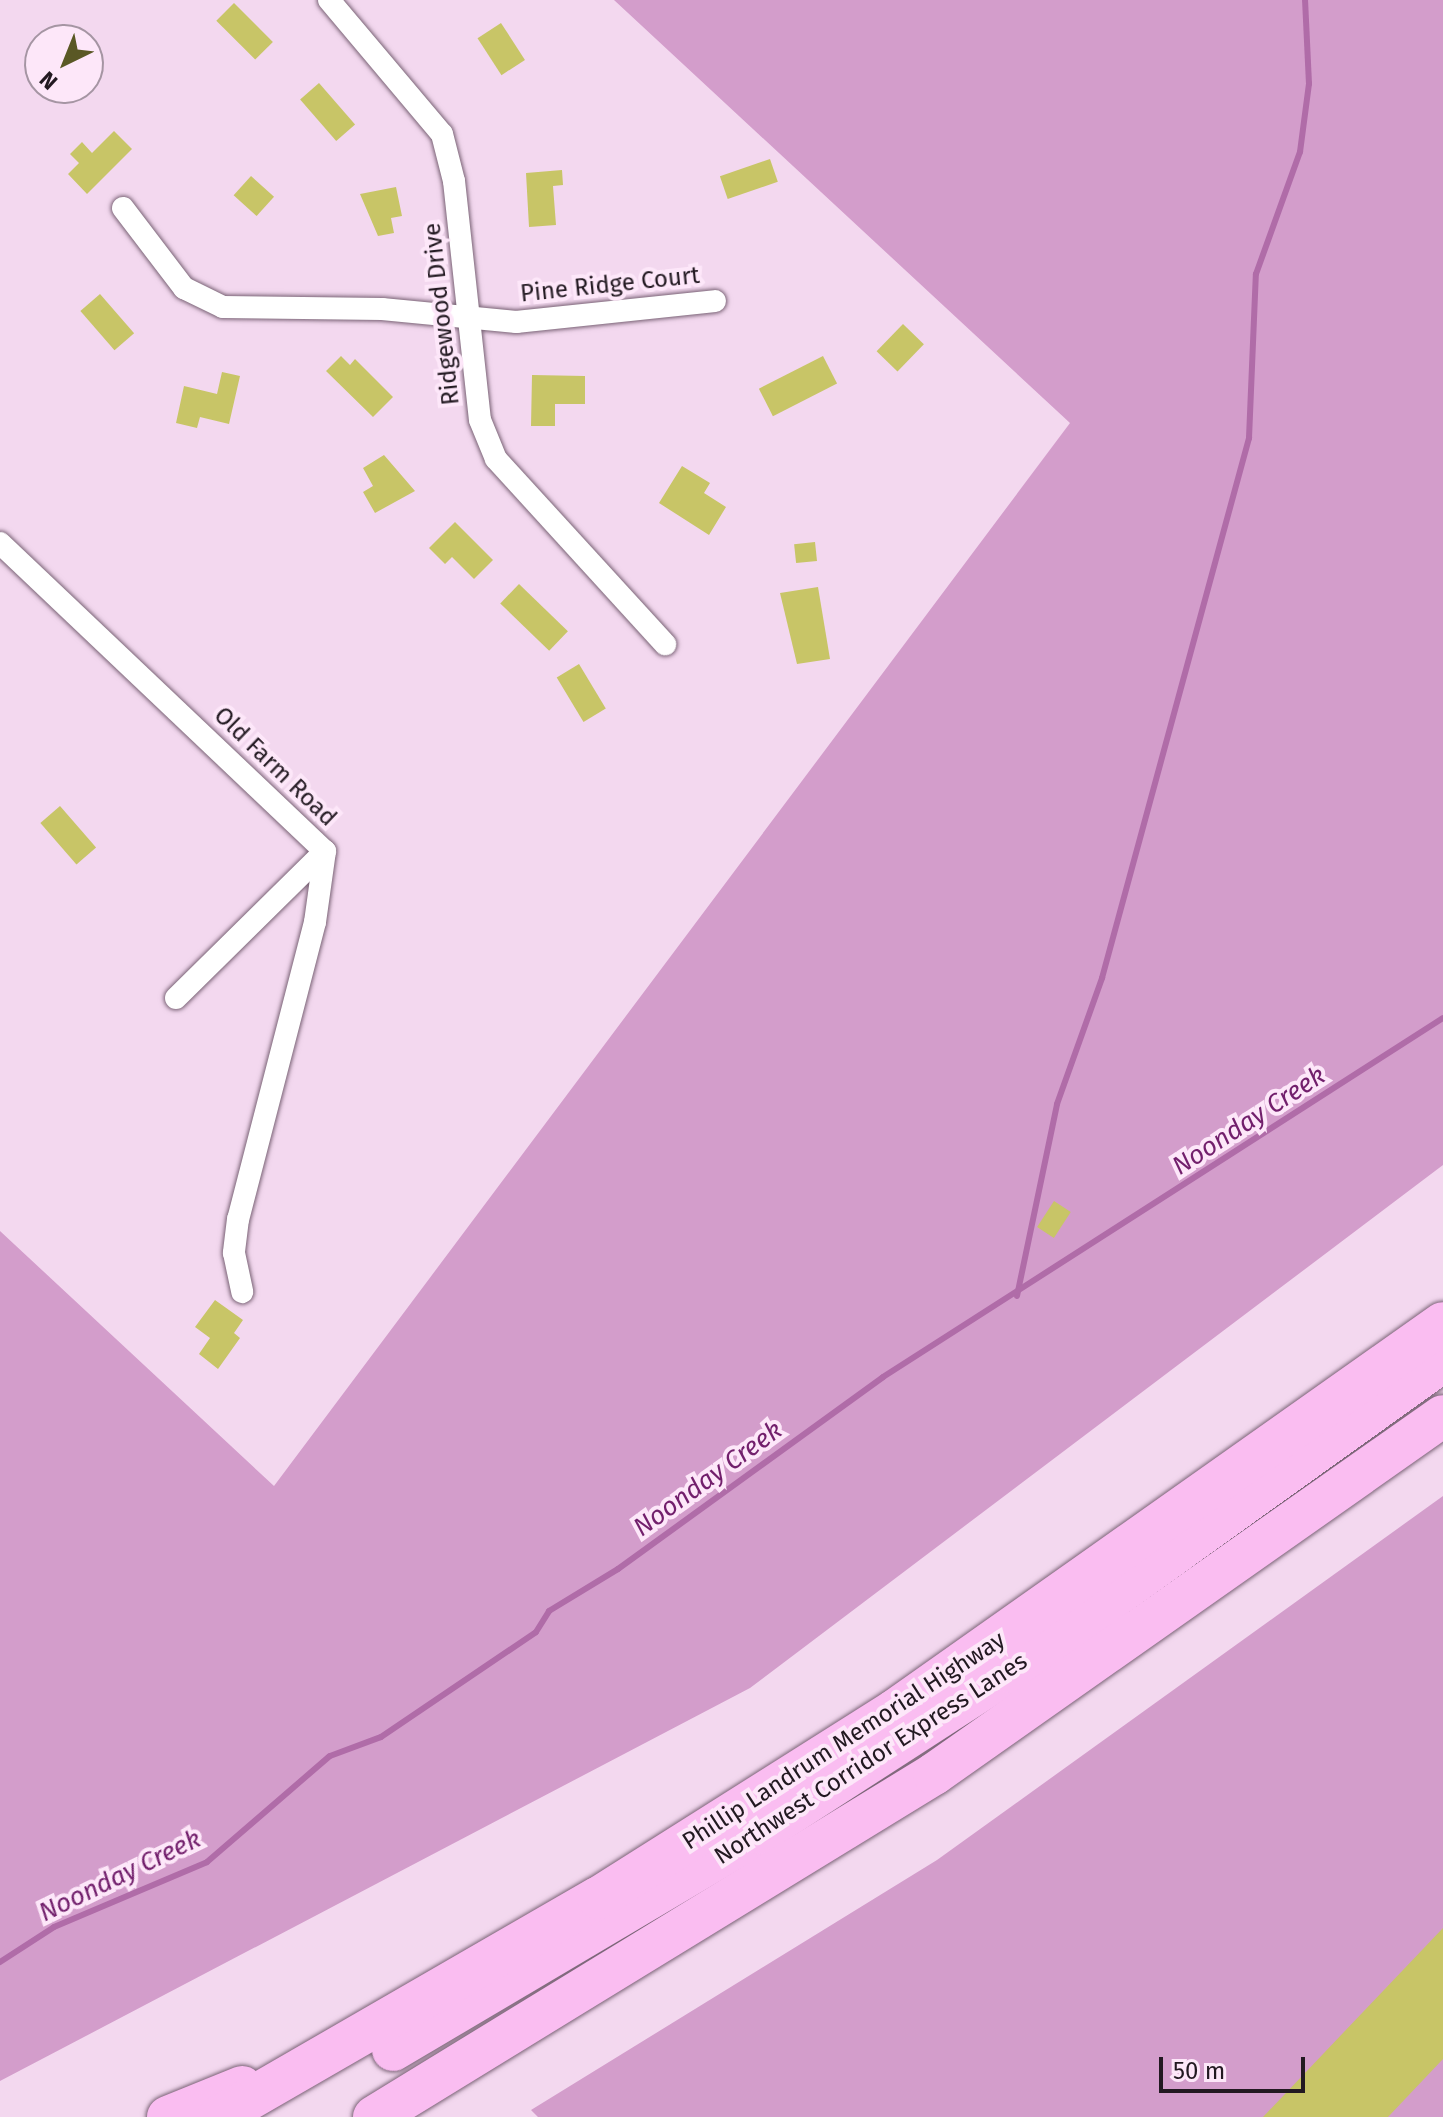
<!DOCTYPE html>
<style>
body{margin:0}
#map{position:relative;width:1443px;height:2117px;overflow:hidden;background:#f3d8ef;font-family:"Fira Sans",sans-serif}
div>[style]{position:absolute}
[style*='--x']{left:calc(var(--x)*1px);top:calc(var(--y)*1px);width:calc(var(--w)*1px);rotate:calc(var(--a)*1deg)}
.green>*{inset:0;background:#d39dcb}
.stream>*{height:6px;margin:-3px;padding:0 3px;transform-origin:3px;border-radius:3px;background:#b06ca8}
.building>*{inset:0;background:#c8c567;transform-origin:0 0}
.roads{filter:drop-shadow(0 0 2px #7a6376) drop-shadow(0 0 2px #7a6376)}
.street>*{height:22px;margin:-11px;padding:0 11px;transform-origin:11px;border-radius:11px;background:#fff}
.highway>*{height:42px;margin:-21px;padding:0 21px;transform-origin:21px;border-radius:21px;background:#fabdf1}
span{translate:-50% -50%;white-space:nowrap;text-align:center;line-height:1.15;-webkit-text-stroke:8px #fde7f9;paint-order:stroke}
.street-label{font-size:24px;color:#221921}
.water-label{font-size:26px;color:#721f6c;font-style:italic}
.north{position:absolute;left:24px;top:24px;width:80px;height:80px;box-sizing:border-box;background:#fde7f9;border:2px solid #a595a3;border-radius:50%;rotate:223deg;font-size:22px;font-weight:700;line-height:32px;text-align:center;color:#221921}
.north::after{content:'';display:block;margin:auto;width:28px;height:36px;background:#5a5825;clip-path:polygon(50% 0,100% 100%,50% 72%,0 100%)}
.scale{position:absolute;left:1159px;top:2057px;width:146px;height:36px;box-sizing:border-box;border:4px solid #221921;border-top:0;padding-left:10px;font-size:24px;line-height:28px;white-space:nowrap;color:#221921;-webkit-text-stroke:6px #fde7f9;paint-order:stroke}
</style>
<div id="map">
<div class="green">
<i style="clip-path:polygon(614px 0,1443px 0,1443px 1165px,750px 1688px,0 2081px,0 1231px,274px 1486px,1070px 423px)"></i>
<i style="clip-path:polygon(1443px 1496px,1443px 2117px,538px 2117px,531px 2110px,937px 1860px)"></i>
</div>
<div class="stream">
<i style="--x:1017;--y:1296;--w:196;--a:-78.2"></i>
<i style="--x:1057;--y:1104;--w:134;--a:-70.3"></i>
<i style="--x:1102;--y:978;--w:560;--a:-74.77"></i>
<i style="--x:1249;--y:438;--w:164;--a:-87.6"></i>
<i style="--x:1256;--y:274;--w:130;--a:-70.2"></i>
<i style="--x:1300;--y:152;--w:69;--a:-82.5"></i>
<i style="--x:1309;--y:84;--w:84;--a:-92.7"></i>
<i style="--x:0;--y:1962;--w:64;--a:-32.9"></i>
<i style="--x:54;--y:1927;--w:166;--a:-23"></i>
<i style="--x:207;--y:1862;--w:162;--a:-40.8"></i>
<i style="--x:330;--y:1756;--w:54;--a:-20.4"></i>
<i style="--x:381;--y:1737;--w:187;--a:-34.1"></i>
<i style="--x:536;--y:1632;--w:25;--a:-58"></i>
<i style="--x:549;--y:1611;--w:81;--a:-31.3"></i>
<i style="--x:618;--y:1569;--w:327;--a:-35.9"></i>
<i style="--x:883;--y:1377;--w:665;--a:-32.66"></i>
</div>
<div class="building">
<i style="left:234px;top:3px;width:55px;height:25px;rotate:45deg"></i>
<i style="left:501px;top:23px;width:44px;height:28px;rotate:57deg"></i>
<i style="left:319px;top:83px;width:55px;height:25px;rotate:49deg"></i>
<i style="clip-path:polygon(114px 131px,132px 149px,87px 194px,68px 174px,79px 163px,70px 154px,82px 142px,92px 153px)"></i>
<i style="left:770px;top:159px;width:24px;height:53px;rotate:71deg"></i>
<i style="clip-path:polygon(562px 170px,563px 185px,553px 186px,556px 225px,529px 227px,526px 173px)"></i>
<i style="left:251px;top:176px;width:31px;height:26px;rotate:42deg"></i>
<i style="clip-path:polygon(396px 187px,402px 216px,391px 218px,394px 233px,378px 236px,360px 194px)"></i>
<i style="left:100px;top:294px;width:52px;height:26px;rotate:49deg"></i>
<i style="left:903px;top:324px;width:29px;height:38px;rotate:44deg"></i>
<i style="clip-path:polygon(341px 356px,350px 365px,355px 359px,393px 397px,373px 417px,326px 371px)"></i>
<i style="left:823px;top:356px;width:31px;height:72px;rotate:63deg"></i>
<i style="clip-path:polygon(222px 372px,240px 376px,229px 424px,200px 417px,197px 428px,176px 423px,184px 386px,217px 394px)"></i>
<i style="clip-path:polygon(532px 375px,585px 376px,585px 404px,555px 404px,555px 426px,531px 426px)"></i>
<i style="clip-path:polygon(384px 455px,415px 491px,375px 513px,363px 492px,373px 486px,363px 468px)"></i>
<i style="clip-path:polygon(682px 466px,710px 483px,704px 493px,726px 507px,709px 535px,659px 503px)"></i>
<i style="clip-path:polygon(455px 522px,493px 560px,474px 579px,452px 557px,445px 564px,429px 548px)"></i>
<i style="left:815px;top:542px;width:19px;height:21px;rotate:84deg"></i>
<i style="left:519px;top:584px;width:68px;height:27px;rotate:44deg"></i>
<i style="clip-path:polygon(818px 587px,830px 659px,797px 664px,780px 593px)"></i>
<i style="left:579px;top:664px;width:52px;height:26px;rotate:59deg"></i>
<i style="left:60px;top:806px;width:55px;height:26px;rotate:49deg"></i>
<i style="left:1054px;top:1201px;width:20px;height:31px;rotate:33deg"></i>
<i style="clip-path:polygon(215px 1300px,243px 1320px,234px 1333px,240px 1338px,218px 1369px,199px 1354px,210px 1338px,195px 1327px)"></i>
<i style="clip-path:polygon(1443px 1928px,1443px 2059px,1388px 2117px,1263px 2117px)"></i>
</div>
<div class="roads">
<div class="street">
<i style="--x:329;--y:0;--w:175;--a:49.9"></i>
<i style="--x:442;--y:134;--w:49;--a:75.7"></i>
<i style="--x:454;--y:181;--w:240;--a:83.8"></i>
<i style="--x:480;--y:420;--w:42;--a:67.7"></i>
<i style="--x:496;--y:459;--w:251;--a:47.6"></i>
<i style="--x:123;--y:208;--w:101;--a:52.7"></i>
<i style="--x:184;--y:288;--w:43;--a:26"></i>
<i style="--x:223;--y:307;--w:159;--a:0.7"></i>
<i style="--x:382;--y:309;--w:135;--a:5.5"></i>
<i style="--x:516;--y:322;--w:200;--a:-6"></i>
<i style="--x:0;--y:543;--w:448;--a:43.5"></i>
<i style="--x:325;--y:851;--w:72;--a:98"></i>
<i style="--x:315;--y:922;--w:307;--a:104.5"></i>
<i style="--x:238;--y:1219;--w:34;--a:97"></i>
<i style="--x:234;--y:1253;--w:40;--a:78"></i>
<i style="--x:176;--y:998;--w:209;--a:-44.6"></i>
</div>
<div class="highway">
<i style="--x:393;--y:2050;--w:426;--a:-30.6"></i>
<i style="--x:760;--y:1833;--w:297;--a:-32.9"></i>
<i style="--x:1009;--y:1672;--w:534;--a:-35.62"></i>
<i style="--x:168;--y:2117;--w:80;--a:-22.1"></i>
<i style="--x:218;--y:2117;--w:439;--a:-30"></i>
<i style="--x:598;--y:1898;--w:350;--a:-32.3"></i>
<i style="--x:894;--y:1711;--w:672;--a:-35.25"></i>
<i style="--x:374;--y:2117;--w:657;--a:-31.49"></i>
<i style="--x:934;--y:1774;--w:622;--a:-35.12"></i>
</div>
</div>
<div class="street-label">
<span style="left:610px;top:285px;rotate:-6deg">Pine Ridge Court</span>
<span style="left:442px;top:314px;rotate:-96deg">Ridgewood Drive</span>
<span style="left:275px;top:767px;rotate:44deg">Old Farm Road</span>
<span style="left:844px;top:1741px;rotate:-33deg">Phillip Landrum Memorial Highway</span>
<span style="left:871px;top:1759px;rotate:-33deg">Northwest Corridor Express Lanes</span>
</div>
<div class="water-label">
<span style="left:1249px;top:1121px;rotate:-33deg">Noonday Creek</span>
<span style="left:708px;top:1479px;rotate:-36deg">Noonday Creek</span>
<span style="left:120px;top:1876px;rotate:-26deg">Noonday Creek</span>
</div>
<div class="north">N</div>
<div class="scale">50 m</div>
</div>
